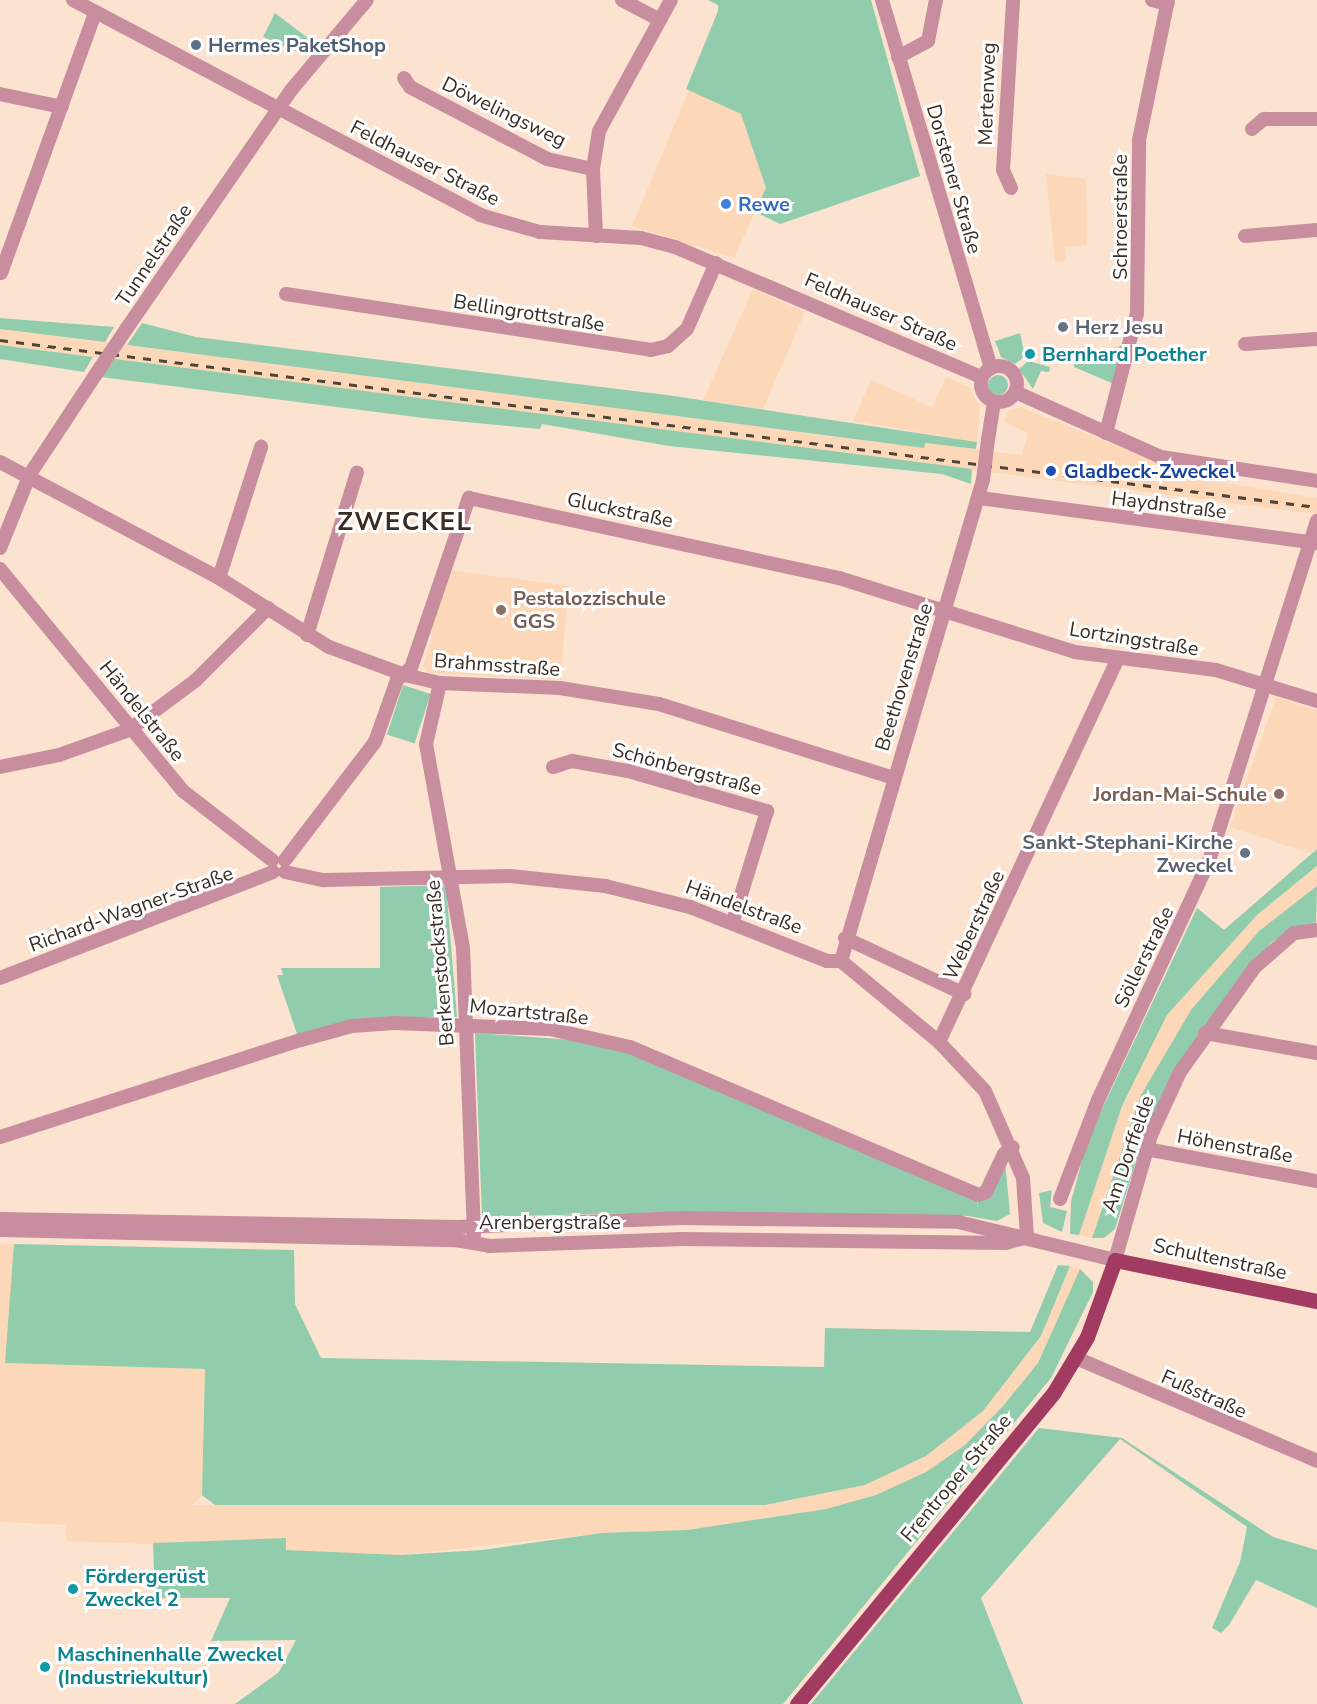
<!DOCTYPE html>
<meta charset="utf-8">
<style>
body{margin:0}
#map{position:relative;width:1317px;height:1704px;overflow:hidden;background:#fce3cf;font-family:"Nunito Sans",sans-serif}
div>[style]{position:absolute}
[style*='--x']{left:calc(var(--x)*1px);top:calc(var(--y)*1px);width:calc(var(--w)*1px);rotate:calc(var(--a)*1deg)}
.built>*{inset:0;background:#fdd8b8}
.green>*{inset:0;background:#91cdac;transform-origin:0 0}
.round{border-radius:50%}
.minor>*{height:14px;margin:-7px;padding:0 7px;transform-origin:7px;border-radius:7px;background:#c88d9e}
.minor>.ring{margin:-7px;padding:0;box-sizing:content-box;background:none;border:14px solid #c88d9e;border-radius:50%}
.major>*{height:15px;margin:-7.5px;padding:0 7.5px;transform-origin:7.5px;border-radius:7.5px;background:#a23b62}
.rail>*{height:3px;margin-top:-1.5px;transform-origin:0;background:repeating-linear-gradient(90deg,#504338 0 8px,transparent 0 16px)}
.minor-bridge>*{height:14px;margin:-7px;padding:0 7px;transform-origin:7px;border-radius:7px;background:#c88d9e}
.dots>*{width:16px;height:16px;translate:-50% -50%;box-sizing:border-box;border:3px solid #fff;border-radius:50%}
span{translate:-50% -50%;white-space:nowrap;text-align:center;line-height:1.15;-webkit-text-stroke:6px #fff;paint-order:stroke}
.service-label{font-size:20px;color:#4e5e75;font-weight:700}
.left{translate:0 -50%;text-align:left}
.street-label{font-size:20px;color:#3a2e24}
.shop-label{font-size:20px;color:#366cbe;font-weight:700}
.worship-label{font-size:20px;color:#5b616d;font-weight:700}
.right{translate:-100% -50%;text-align:right}
.culture-label{font-size:20px;color:#0d838f;font-weight:700}
.transit-label{font-size:20px;color:#164399;font-weight:700}
.education-label{font-size:20px;color:#785e54;font-weight:700}
.district-label{font-size:26px;color:#3a2e24;font-weight:700;letter-spacing:1.5px}
</style>
<div id="map">
<div class="built">
<i style="clip-path:polygon(689px 90px,741px 114px,766px 188px,734px 258px,632px 226px)"></i>
<i style="clip-path:polygon(1046px 174px,1086px 179px,1087px 245px,1065px 247px,1066px 260px,1055px 262px)"></i>
<i style="clip-path:polygon(753px 289px,805px 312px,763px 409px,703px 400px)"></i>
<i style="clip-path:polygon(0 329px,923px 448px,924px 443px,1022px 455px,1028px 433px,1004px 422px,1008px 411px,1020px 407px,1172px 468px,1171px 474px,1317px 498px,1317px 514px,0 345px)"></i>
<i style="clip-path:polygon(946px 377px,969px 387px,980px 407px,977px 442px,853px 421px,871px 380px,932px 407px)"></i>
<i style="clip-path:polygon(450px 570px,568px 586px,561px 680px,428px 673px,423px 666px,433px 636px,429px 634px)"></i>
<i style="clip-path:polygon(1276px 697px,1317px 710px,1317px 849px,1309px 853px,1230px 827px)"></i>
<i style="clip-path:polygon(1317px 867px,1317px 886px,1259px 931px,1105px 1195px,1092px 1238px,1079px 1235px,1122px 1106px,1167px 1015px,1257px 915px)"></i>
<i style="clip-path:polygon(0 1244px,14px 1244px,6px 1363px,206px 1369px,202px 1495px,193px 1505px,765px 1505px,865px 1485px,926px 1456px,983px 1411px,1041px 1336px,1070px 1266px,1080px 1269px,1038px 1363px,1002px 1407px,965px 1445px,926px 1472px,876px 1495px,826px 1509px,687px 1530px,602px 1533px,400px 1555px,286px 1550px,286px 1538px,173px 1545px,67px 1541px,65px 1525px,0 1522px)"></i>
</div>
<div class="green">
<i style="clip-path:polygon(708px 0,871px 0,920px 176px,780px 224px,755px 212px,766px 188px,741px 114px,686px 89px,718px 11px,718px 5px)"></i>
<i style="clip-path:polygon(275px 13px,308px 38px,300px 53px,263px 37px)"></i>
<i style="clip-path:polygon(0 318px,114px 327px,105px 342px,0 329px)"></i>
<i style="clip-path:polygon(142px 323px,196px 337px,667px 395px,977px 442px,976px 449px,925px 443px,924px 448px,127px 345px)"></i>
<i style="clip-path:polygon(1020px 333px,1025px 356px,1015px 364px,1001px 357px,995px 341px)"></i>
<i style="clip-path:polygon(0 345px,93px 357px,84px 372px,0 359px)"></i>
<i style="clip-path:polygon(1125px 345px,1114px 384px,1074px 367px,1074px 357px)"></i>
<i style="clip-path:polygon(115px 359px,972px 469px,971px 484px,942px 474px,669px 446px,542px 424px,540px 429px,424px 418px,101px 377px)"></i>
<i style="clip-path:polygon(1028px 361px,1050px 367px,1049px 372px,1041px 371px,1033px 389px,1019px 369px)"></i>
<i class="round" style="left:988px;top:375px;width:20px;height:20px"></i>
<i style="left:403px;top:685px;width:29px;height:52px;rotate:18deg"></i>
<i style="clip-path:polygon(1317px 849px,1317px 866px,1257px 915px,1167px 1015px,1122px 1106px,1079px 1235px,1070px 1234px,1071px 1201px,1088px 1139px,1197px 908px,1224px 930px)"></i>
<i style="clip-path:polygon(446px 885px,457px 1017px,365px 1018px,297px 1034px,277px 975px,283px 975px,281px 968px,380px 968px,380px 887px)"></i>
<i style="clip-path:polygon(1317px 886px,1316px 924px,1290px 929px,1271px 943px,1197px 1037px,1140px 1149px,1115px 1229px,1104px 1238px,1092px 1238px,1141px 1095px,1191px 1010px,1259px 931px)"></i>
<i style="clip-path:polygon(475px 1033px,587px 1041px,630px 1054px,977px 1199px,977px 1208px,978px 1200px,988px 1198px,1005px 1161px,1010px 1214px,997px 1221px,968px 1216px,676px 1212px,482px 1217px)"></i>
<i style="clip-path:polygon(1052px 1190px,1050px 1207px,1067px 1211px,1062px 1232px,1043px 1223px,1039px 1193px)"></i>
<i style="clip-path:polygon(14px 1244px,294px 1250px,295px 1304px,321px 1358px,824px 1367px,825px 1328px,1030px 1332px,1058px 1265px,1070px 1266px,1041px 1336px,983px 1411px,926px 1456px,865px 1485px,765px 1505px,215px 1505px,202px 1495px,205px 1369px,5px 1363px)"></i>
<i style="clip-path:polygon(1080px 1269px,1093px 1282px,1093px 1292px,1051px 1378px,783px 1704px,235px 1704px,279px 1672px,296px 1640px,211px 1641px,230px 1598px,155px 1598px,153px 1543px,286px 1538px,286px 1550px,400px 1555px,482px 1550px,602px 1533px,687px 1530px,826px 1509px,876px 1495px,926px 1472px,965px 1445px,1002px 1407px,1038px 1363px)"></i>
<i style="clip-path:polygon(1039px 1428px,1122px 1438px,1273px 1537px,1317px 1550px,1317px 1608px,1256px 1580px,1229px 1625px,1221px 1633px,1212px 1628px,1240px 1562px,1247px 1527px,1120px 1439px,981px 1598px,1023px 1704px,811px 1704px)"></i>
</div>
<div class="minor">
<i style="--x:73;--y:0;--w:460;--a:27.8"></i>
<i style="--x:480;--y:215;--w:62;--a:15.8"></i>
<i style="--x:540;--y:232;--w:101;--a:3.4"></i>
<i style="--x:641;--y:238;--w:35;--a:15"></i>
<i style="--x:675;--y:247;--w:333;--a:23"></i>
<i style="--x:622;--y:0;--w:43;--a:27.8"></i>
<i style="--x:882;--y:0;--w:384;--a:73.5"></i>
<i style="--x:1152;--y:0;--w:16;--a:15"></i>
<i style="--x:898;--y:57;--w:34;--a:-28"></i>
<i style="--x:928;--y:41;--w:42;--a:-79"></i>
<i style="--x:404;--y:78;--w:11;--a:56"></i>
<i style="--x:410;--y:87;--w:155;--a:27.7"></i>
<i style="--x:547;--y:159;--w:47;--a:12.3"></i>
<i style="--x:0;--y:94;--w:63;--a:11.8"></i>
<i style="--x:1252;--y:129;--w:16;--a:-40"></i>
<i style="--x:1264;--y:119;--w:53;--a:0"></i>
<i style="--x:1011;--y:188;--w:20;--a:-114"></i>
<i style="--x:1003;--y:170;--w:170;--a:-86.6"></i>
<i style="--x:596;--y:236;--w:67;--a:-92.6"></i>
<i style="--x:593;--y:169;--w:38;--a:-81"></i>
<i style="--x:599;--y:131;--w:149;--a:-61.2"></i>
<i style="--x:1245;--y:236;--w:72;--a:-4.8"></i>
<i style="--x:1;--y:273;--w:276;--a:-70.1"></i>
<i style="--x:286;--y:294;--w:369;--a:8.7"></i>
<i style="--x:651;--y:350;--w:17;--a:-13"></i>
<i style="--x:668;--y:346;--w:25;--a:-42"></i>
<i style="--x:687;--y:329;--w:72;--a:-66.3"></i>
<i style="--x:127;--y:328;--w:290;--a:-55.4"></i>
<i style="--x:292;--y:89;--w:116;--a:-49.9"></i>
<i style="--x:1245;--y:344;--w:72;--a:-4"></i>
<i class="ring" style="left:981px;top:366px;width:22px;height:22px"></i>
<i style="--x:1015;--y:392;--w:160;--a:24"></i>
<i style="--x:1161;--y:457;--w:158;--a:8.7"></i>
<i style="--x:1106;--y:433;--w:124;--a:-75.5"></i>
<i style="--x:1137;--y:313;--w:173;--a:-89.3"></i>
<i style="--x:1139;--y:140;--w:143;--a:-78.3"></i>
<i style="--x:988;--y:440;--w:38;--a:-81"></i>
<i style="--x:0;--y:462;--w:248;--a:27.9"></i>
<i style="--x:219;--y:578;--w:130;--a:32.1"></i>
<i style="--x:329;--y:647;--w:81;--a:20.2"></i>
<i style="--x:405;--y:675;--w:36;--a:13"></i>
<i style="--x:440;--y:683;--w:120;--a:2.4"></i>
<i style="--x:560;--y:688;--w:100;--a:9.2"></i>
<i style="--x:659;--y:704;--w:245;--a:17.5"></i>
<i style="--x:980;--y:498;--w:340;--a:7.6"></i>
<i style="--x:0;--y:548;--w:80;--a:-67.9"></i>
<i style="--x:30;--y:474;--w:120;--a:-56.6"></i>
<i style="--x:0;--y:569;--w:288;--a:50.5"></i>
<i style="--x:183;--y:791;--w:113;--a:37.8"></i>
<i style="--x:219;--y:578;--w:138;--a:-72.2"></i>
<i style="--x:307;--y:635;--w:170;--a:-72.9"></i>
<i style="--x:440;--y:683;--w:63;--a:102.9"></i>
<i style="--x:426;--y:744;--w:207;--a:79.7"></i>
<i style="--x:463;--y:948;--w:287;--a:87.8"></i>
<i style="--x:0;--y:767;--w:60;--a:-11.5"></i>
<i style="--x:59;--y:755;--w:74;--a:-19.7"></i>
<i style="--x:129;--y:730;--w:84;--a:-36.7"></i>
<i style="--x:196;--y:680;--w:102;--a:-45"></i>
<i style="--x:553;--y:767;--w:20;--a:-18"></i>
<i style="--x:572;--y:761;--w:57;--a:10.1"></i>
<i style="--x:628;--y:771;--w:145;--a:16.1"></i>
<i style="--x:767;--y:811;--w:115;--a:107.2"></i>
<i style="--x:285;--y:860;--w:148;--a:-52.7"></i>
<i style="--x:375;--y:742;--w:66;--a:-70.5"></i>
<i style="--x:397;--y:680;--w:18;--a:-41"></i>
<i style="--x:411;--y:668;--w:180;--a:-71.2"></i>
<i style="--x:469;--y:498;--w:379;--a:12.2"></i>
<i style="--x:839;--y:578;--w:247;--a:17.4"></i>
<i style="--x:1075;--y:652;--w:142;--a:7.3"></i>
<i style="--x:1216;--y:670;--w:106;--a:17.1"></i>
<i style="--x:285;--y:872;--w:40;--a:12"></i>
<i style="--x:324;--y:880;--w:186;--a:-1.2"></i>
<i style="--x:510;--y:876;--w:96;--a:6"></i>
<i style="--x:605;--y:886;--w:88;--a:13.9"></i>
<i style="--x:690;--y:907;--w:147;--a:21.5"></i>
<i style="--x:827;--y:961;--w:14;--a:0"></i>
<i style="--x:845;--y:938;--w:132;--a:25.2"></i>
<i style="--x:841;--y:961;--w:502;--a:-73.55"></i>
<i style="--x:841;--y:961;--w:127;--a:39.6"></i>
<i style="--x:939;--y:1042;--w:67;--a:46.8"></i>
<i style="--x:985;--y:1091;--w:95;--a:66.4"></i>
<i style="--x:1023;--y:1178;--w:59;--a:86.1"></i>
<i style="--x:0;--y:978;--w:293;--a:-21.2"></i>
<i style="--x:1205;--y:1033;--w:114;--a:10.1"></i>
<i style="--x:939;--y:1042;--w:421;--a:-65"></i>
<i style="--x:0;--y:1137;--w:316;--a:-17.9"></i>
<i style="--x:301;--y:1040;--w:53;--a:-15.4"></i>
<i style="--x:352;--y:1026;--w:42;--a:-4.1"></i>
<i style="--x:394;--y:1023;--w:156;--a:2.2"></i>
<i style="--x:550;--y:1029;--w:82;--a:12.7"></i>
<i style="--x:630;--y:1047;--w:378;--a:23"></i>
<i style="--x:978;--y:1195;--w:9;--a:-21"></i>
<i style="--x:986;--y:1192;--w:42;--a:-64.7"></i>
<i style="--x:1004;--y:1154;--w:11;--a:-38"></i>
<i style="--x:1146;--y:1149;--w:174;--a:10.6"></i>
<i style="--x:1060;--y:1199;--w:106;--a:-69"></i>
<i style="--x:1098;--y:1100;--w:264;--a:-65.1"></i>
<i style="--x:1209;--y:861;--w:357;--a:-72.4"></i>
<i style="--x:0;--y:1219;--w:458;--a:1"></i>
<i style="--x:458;--y:1227;--w:224;--a:-2.3"></i>
<i style="--x:682;--y:1218;--w:276;--a:0.8"></i>
<i style="--x:958;--y:1222;--w:162;--a:13.6"></i>
<i style="--x:1115;--y:1260;--w:130;--a:-73.9"></i>
<i style="--x:1151;--y:1135;--w:69;--a:-65.3"></i>
<i style="--x:1180;--y:1072;--w:129;--a:-54.5"></i>
<i style="--x:1255;--y:967;--w:52;--a:-41.1"></i>
<i style="--x:1294;--y:933;--w:23;--a:-7"></i>
<i style="--x:0;--y:1230;--w:456;--a:1.3"></i>
<i style="--x:456;--y:1240;--w:34;--a:10"></i>
<i style="--x:489;--y:1246;--w:194;--a:-2.1"></i>
<i style="--x:683;--y:1239;--w:323;--a:0.7"></i>
<i style="--x:1006;--y:1243;--w:22;--a:-16"></i>
<i style="--x:1076;--y:1358;--w:262;--a:23.1"></i>
</div>
<div class="major">
<i style="--x:797;--y:1704;--w:404;--a:-50.5"></i>
<i style="--x:1054;--y:1392;--w:64;--a:-59"></i>
<i style="--x:1087;--y:1337;--w:82;--a:-70"></i>
<i style="--x:1115;--y:1260;--w:206;--a:11.5"></i>
</div>
<div class="rail">
<i style="--x:0;--y:340;--w:1328;--a:7.23"></i>
</div>
<div class="minor-bridge">
<i style="--x:96;--y:374;--w:55;--a:-56"></i>
<i style="--x:983;--y:480;--w:40;--a:-82.9"></i>
</div>
<div class="dots">
<i style="left:196px;top:45px;background:#5c6f8a"></i>
<i style="left:726px;top:204px;background:#3f7fe0"></i>
<i style="left:1063px;top:327px;background:#6b7280"></i>
<i style="left:1030px;top:354px;background:#0f9aa8"></i>
<i style="left:1051px;top:471px;background:#1a4fb4"></i>
<i style="left:501px;top:610px;background:#8d6e63"></i>
<i style="left:1279px;top:794px;background:#8d6e63"></i>
<i style="left:1245px;top:853px;background:#6b7280"></i>
<i style="left:73px;top:1589px;background:#0f9aa8"></i>
<i style="left:45px;top:1667px;background:#0f9aa8"></i>
</div>
<div class="service-label">
<span class="left" style="left:208px;top:45px">Hermes PaketShop</span>
</div>
<div class="street-label">
<span style="left:987px;top:94px;rotate:-88deg">Mertenweg</span>
<span style="left:504px;top:112px;rotate:26deg">Döwelingsweg</span>
<span style="left:425px;top:163px;rotate:27deg">Feldhauser Straße</span>
<span style="left:954px;top:179px;rotate:74deg">Dorstener Straße</span>
<span style="left:1120px;top:217px;rotate:-90deg">Schroerstraße</span>
<span style="left:154px;top:255px;rotate:-56deg">Tunnelstraße</span>
<span style="left:881px;top:312px;rotate:24deg">Feldhauser Straße</span>
<span style="left:529px;top:313px;rotate:9deg">Bellingrottstraße</span>
<span style="left:1169px;top:505px;rotate:7deg">Haydnstraße</span>
<span style="left:620px;top:510px;rotate:12deg">Gluckstraße</span>
<span style="left:1134px;top:639px;rotate:9deg">Lortzingstraße</span>
<span style="left:497px;top:665px;rotate:4deg">Brahmsstraße</span>
<span style="left:904px;top:677px;rotate:-73deg">Beethovenstraße</span>
<span style="left:142px;top:711px;rotate:51deg">Händelstraße</span>
<span style="left:687px;top:769px;rotate:15deg">Schönbergstraße</span>
<span style="left:744px;top:907px;rotate:20deg">Händelstraße</span>
<span style="left:131px;top:909px;rotate:-20deg">Richard-Wagner-Straße</span>
<span style="left:974px;top:925px;rotate:-65deg">Weberstraße</span>
<span style="left:1144px;top:957px;rotate:-64deg">Söllerstraße</span>
<span style="left:440px;top:963px;rotate:-95deg">Berkenstockstraße</span>
<span style="left:529px;top:1012px;rotate:6deg">Mozartstraße</span>
<span style="left:1235px;top:1146px;rotate:10deg">Höhenstraße</span>
<span style="left:1128px;top:1154px;rotate:-71deg">Am Dorffelde</span>
<span style="left:550px;top:1222px">Arenbergstraße</span>
<span style="left:1220px;top:1259px;rotate:12deg">Schultenstraße</span>
<span style="left:1204px;top:1394px;rotate:24deg">Fußstraße</span>
<span style="left:956px;top:1478px;rotate:-50deg">Frentroper Straße</span>
</div>
<div class="shop-label">
<span class="left" style="left:738px;top:204px">Rewe</span>
</div>
<div class="worship-label">
<span class="left" style="left:1075px;top:327px">Herz Jesu</span>
<span class="right" style="left:1233px;top:854px">Sankt-Stephani-Kirche<br>Zweckel</span>
</div>
<div class="culture-label">
<span class="left" style="left:1042px;top:354px">Bernhard Poether</span>
<span class="left" style="left:85px;top:1588px">Fördergerüst<br>Zweckel 2</span>
<span class="left" style="left:57px;top:1666px">Maschinenhalle Zweckel<br>(Industriekultur)</span>
</div>
<div class="transit-label">
<span class="left" style="left:1064px;top:471px">Gladbeck-Zweckel</span>
</div>
<div class="education-label">
<span class="left" style="left:513px;top:610px">Pestalozzischule<br>GGS</span>
<span class="right" style="left:1267px;top:794px">Jordan-Mai-Schule</span>
</div>
<div class="district-label">
<span style="left:405px;top:522px">ZWECKEL</span>
</div>
</div>
